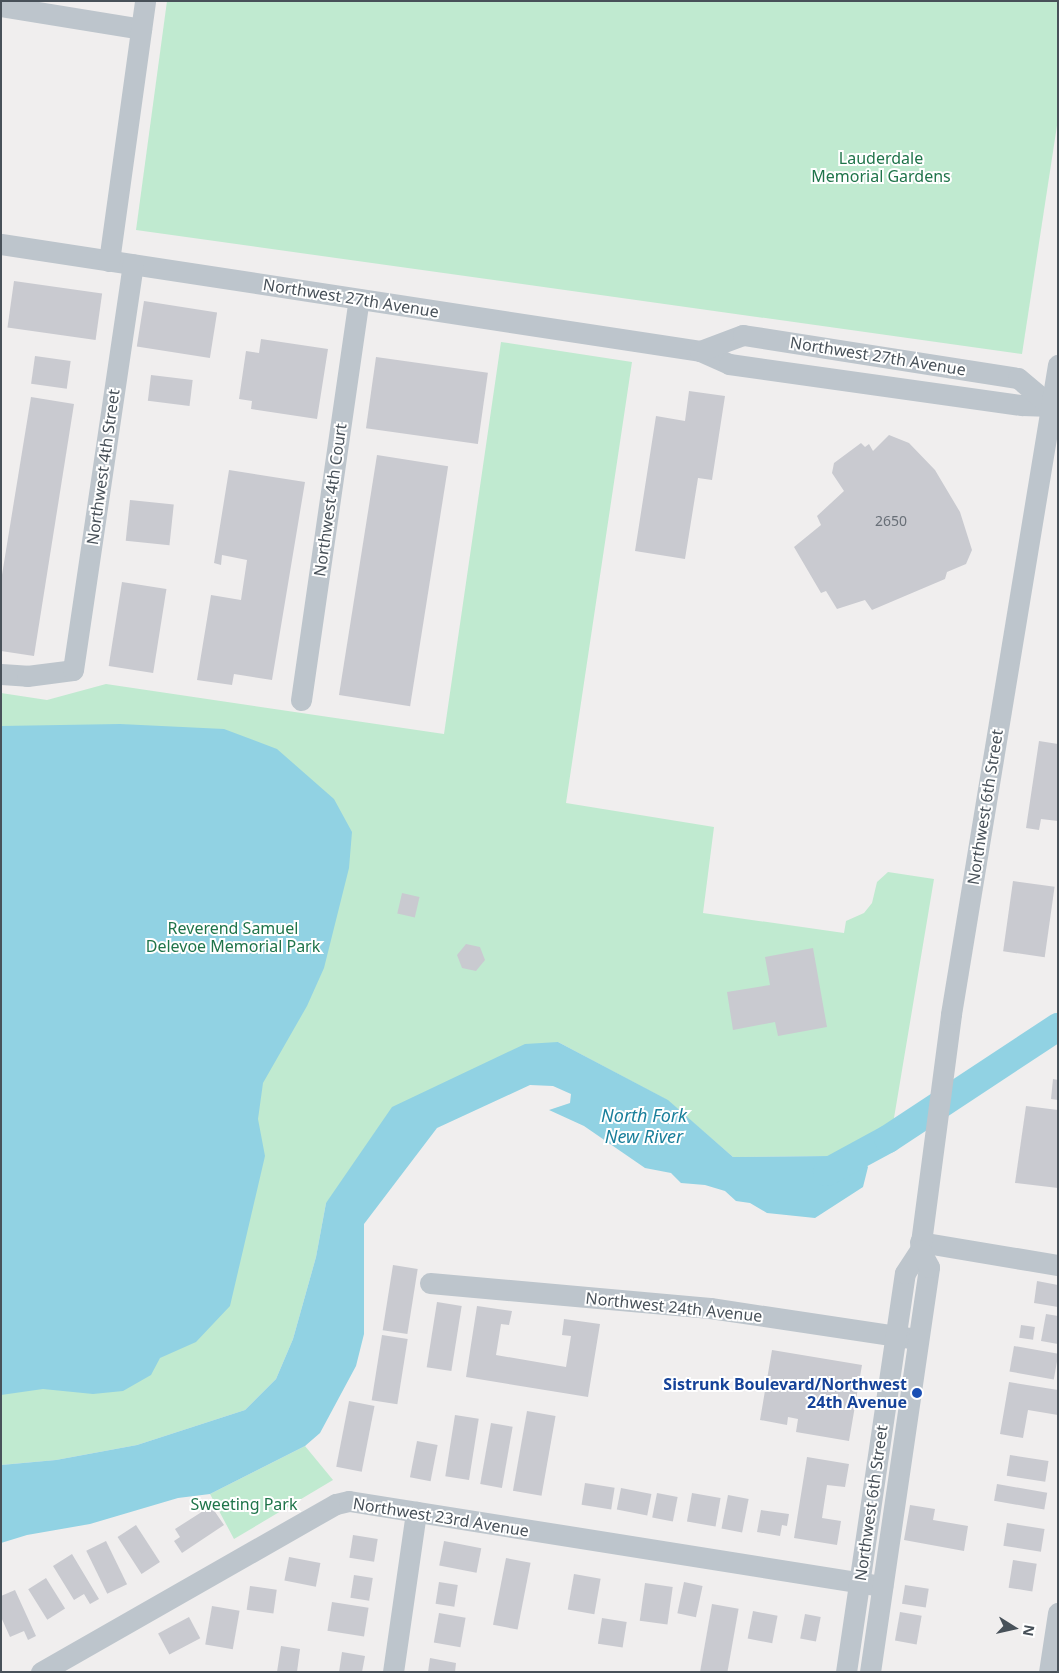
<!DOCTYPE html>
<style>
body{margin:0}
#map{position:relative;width:1059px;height:1673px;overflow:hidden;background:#f0eeee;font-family:"Noto Sans",sans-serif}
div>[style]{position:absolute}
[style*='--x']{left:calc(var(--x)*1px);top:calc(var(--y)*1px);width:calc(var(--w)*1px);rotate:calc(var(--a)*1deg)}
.green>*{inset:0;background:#c0ead0}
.water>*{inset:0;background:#91d2e3}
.river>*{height:28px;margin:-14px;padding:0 14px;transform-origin:14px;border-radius:14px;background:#91d2e3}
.building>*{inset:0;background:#c9cad0;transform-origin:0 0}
.minor>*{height:21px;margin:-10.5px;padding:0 10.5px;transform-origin:10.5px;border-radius:10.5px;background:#bdc5cc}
.dots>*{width:14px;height:14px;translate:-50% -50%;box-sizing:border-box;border:2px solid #fff;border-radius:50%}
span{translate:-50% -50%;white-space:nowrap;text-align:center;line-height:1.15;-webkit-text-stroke:4px #fff;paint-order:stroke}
.number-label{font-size:14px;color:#686f77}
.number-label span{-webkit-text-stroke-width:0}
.park-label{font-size:16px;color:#1f744a}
.street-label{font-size:16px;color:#485159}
.transit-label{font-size:16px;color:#164399;font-weight:700}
.right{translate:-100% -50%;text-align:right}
.water-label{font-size:18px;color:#197f9b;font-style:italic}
.frame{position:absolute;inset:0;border:2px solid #485159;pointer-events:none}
.north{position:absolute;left:989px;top:1603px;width:50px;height:50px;-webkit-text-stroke:4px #fff;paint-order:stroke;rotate:100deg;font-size:14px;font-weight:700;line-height:20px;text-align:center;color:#485159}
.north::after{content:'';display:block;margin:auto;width:18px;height:22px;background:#485159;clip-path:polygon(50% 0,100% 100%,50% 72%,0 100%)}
</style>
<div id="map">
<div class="green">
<i style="clip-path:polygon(167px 1px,1058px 1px,1058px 119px,1022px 354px,136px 230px)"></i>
<i style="clip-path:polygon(501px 342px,632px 362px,566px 803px,714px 827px,703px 913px,844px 933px,846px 921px,864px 913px,872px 903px,877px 882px,888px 872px,934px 879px,892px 1130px,829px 1156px,733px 1157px,667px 1100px,558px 1042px,326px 1203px,316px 1257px,293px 1339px,276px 1379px,245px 1410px,137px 1445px,56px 1460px,1px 1465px,1px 693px,47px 700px,106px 684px,444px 734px)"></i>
<i style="clip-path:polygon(305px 1446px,333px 1480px,234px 1539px,210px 1494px)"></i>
</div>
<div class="water">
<i style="clip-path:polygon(120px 724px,224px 729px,277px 749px,334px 799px,352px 832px,349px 868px,324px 968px,307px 1006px,263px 1083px,258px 1119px,265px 1156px,230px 1306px,196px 1342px,160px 1358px,151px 1375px,123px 1391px,93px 1394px,43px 1389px,1px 1395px,1px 726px)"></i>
<i style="clip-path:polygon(558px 1042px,668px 1100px,733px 1157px,829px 1156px,853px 1146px,868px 1167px,863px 1187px,815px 1218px,767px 1213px,750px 1203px,736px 1201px,725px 1191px,705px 1185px,681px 1183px,671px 1173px,645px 1168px,584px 1126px,549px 1110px,570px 1103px,571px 1094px,553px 1086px,530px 1085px,437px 1128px,364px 1224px,364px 1334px,356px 1366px,320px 1433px,305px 1446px,210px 1494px,178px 1498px,90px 1524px,27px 1535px,1px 1543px,1px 1465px,56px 1460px,137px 1445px,245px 1410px,276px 1379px,293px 1339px,316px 1257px,326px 1203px,392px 1107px,525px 1044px)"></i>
</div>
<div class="river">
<i style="--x:827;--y:1172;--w:69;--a:-28.4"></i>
<i style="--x:888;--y:1139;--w:204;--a:-33.4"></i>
</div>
<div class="building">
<i style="left:14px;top:281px;width:89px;height:47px;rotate:8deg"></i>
<i style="left:144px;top:301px;width:74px;height:46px;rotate:9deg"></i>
<i style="clip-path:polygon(261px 339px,328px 349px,317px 419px,251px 409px,252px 401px,239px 399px,246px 351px,259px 353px)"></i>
<i style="left:35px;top:356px;width:36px;height:28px;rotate:8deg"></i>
<i style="left:376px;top:357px;width:113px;height:72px;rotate:8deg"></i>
<i style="left:151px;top:375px;width:42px;height:26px;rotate:7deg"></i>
<i style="clip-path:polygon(689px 391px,725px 396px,712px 480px,698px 478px,685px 559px,635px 551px,656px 416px,685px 421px)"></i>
<i style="clip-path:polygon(31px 397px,74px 404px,34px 656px,1px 651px,1px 581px)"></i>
<i style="clip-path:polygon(889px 435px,909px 443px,935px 470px,960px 512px,972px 550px,966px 564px,947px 572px,945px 579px,872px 610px,865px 600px,837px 609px,826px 591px,821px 593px,794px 547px,821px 525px,817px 516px,844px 491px,832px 473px,834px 463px,861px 443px,865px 447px,869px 444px,873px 451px)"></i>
<i style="left:377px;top:455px;width:72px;height:243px;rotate:9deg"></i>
<i style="clip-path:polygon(229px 470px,305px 482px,272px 680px,234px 674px,232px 685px,197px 680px,211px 595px,241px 600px,247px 560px,222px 555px,221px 565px,214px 563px)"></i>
<i style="left:130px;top:500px;width:44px;height:41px;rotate:6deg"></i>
<i style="left:122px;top:582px;width:45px;height:85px;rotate:9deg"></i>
<i style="clip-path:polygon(1039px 741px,1058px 744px,1058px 821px,1041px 819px,1039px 830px,1026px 828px)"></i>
<i style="left:1013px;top:881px;width:42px;height:71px;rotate:8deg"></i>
<i style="left:402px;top:893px;width:18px;height:21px;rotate:13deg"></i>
<i style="clip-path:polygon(466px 944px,480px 947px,485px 960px,476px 971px,462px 968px,457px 955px)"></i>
<i style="clip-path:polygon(813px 948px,827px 1027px,778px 1036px,775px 1022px,733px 1030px,727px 992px,770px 985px,765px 957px)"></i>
<i style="clip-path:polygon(1053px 1079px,1058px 1080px,1058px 1100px,1051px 1099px)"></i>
<i style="clip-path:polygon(1026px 1106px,1058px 1110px,1058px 1188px,1015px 1183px)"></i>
<i style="left:393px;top:1265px;width:25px;height:66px;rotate:9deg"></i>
<i style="clip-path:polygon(1037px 1281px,1058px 1285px,1058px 1307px,1034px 1303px)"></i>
<i style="left:437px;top:1302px;width:25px;height:66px;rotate:9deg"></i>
<i style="clip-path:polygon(477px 1306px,512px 1311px,509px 1325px,501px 1324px,496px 1355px,566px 1367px,571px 1336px,562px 1335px,564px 1319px,600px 1324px,588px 1397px,466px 1377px)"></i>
<i style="clip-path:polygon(1046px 1314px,1058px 1316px,1058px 1344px,1041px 1341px)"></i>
<i style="left:1021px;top:1325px;width:14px;height:13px;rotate:8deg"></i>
<i style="left:382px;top:1335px;width:26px;height:66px;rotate:9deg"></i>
<i style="left:1014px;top:1346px;width:45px;height:26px;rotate:10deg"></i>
<i style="clip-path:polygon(772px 1350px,862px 1365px,849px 1441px,796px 1432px,798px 1419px,788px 1417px,787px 1425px,760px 1420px)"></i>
<i style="clip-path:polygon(1009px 1382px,1058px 1390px,1058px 1415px,1028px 1410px,1023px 1438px,1000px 1434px)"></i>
<i style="left:349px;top:1401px;width:26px;height:67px;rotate:11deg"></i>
<i style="left:527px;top:1411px;width:29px;height:81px;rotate:10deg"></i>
<i style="left:455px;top:1415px;width:24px;height:62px;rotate:9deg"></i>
<i style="left:491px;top:1423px;width:22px;height:62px;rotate:10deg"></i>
<i style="left:417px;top:1441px;width:21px;height:37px;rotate:11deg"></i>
<i style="left:1010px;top:1455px;width:39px;height:21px;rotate:9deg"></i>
<i style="clip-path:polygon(807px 1457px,849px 1464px,845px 1487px,827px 1485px,822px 1518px,841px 1521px,837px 1545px,794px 1538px)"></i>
<i style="left:585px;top:1483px;width:30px;height:22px;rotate:9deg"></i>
<i style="left:997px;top:1484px;width:51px;height:17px;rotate:10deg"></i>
<i style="left:621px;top:1488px;width:31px;height:22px;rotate:11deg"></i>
<i style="left:657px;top:1493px;width:21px;height:25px;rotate:11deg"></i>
<i style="left:692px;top:1493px;width:29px;height:29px;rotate:10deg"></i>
<i style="left:728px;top:1495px;width:21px;height:34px;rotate:11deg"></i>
<i style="clip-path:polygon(910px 1505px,935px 1509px,933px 1520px,968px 1526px,964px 1551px,904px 1540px)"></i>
<i style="clip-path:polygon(211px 1506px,224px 1525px,182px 1553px,174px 1541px,180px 1537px,175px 1529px)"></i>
<i style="clip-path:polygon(761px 1510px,789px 1514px,787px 1526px,782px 1525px,780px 1536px,757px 1532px)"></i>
<i style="left:1007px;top:1523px;width:38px;height:23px;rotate:9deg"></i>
<i style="left:136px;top:1525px;width:44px;height:22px;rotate:57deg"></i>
<i style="left:353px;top:1535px;width:25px;height:23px;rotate:9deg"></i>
<i style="left:106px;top:1541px;width:48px;height:22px;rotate:64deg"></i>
<i style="left:444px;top:1541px;width:38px;height:25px;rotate:11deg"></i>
<i style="clip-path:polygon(72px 1554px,99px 1599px,90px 1604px,84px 1594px,74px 1600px,53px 1566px)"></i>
<i style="left:289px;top:1557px;width:32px;height:24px;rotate:11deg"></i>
<i style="left:506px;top:1558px;width:25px;height:68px;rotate:11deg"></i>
<i style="left:1013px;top:1560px;width:24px;height:28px;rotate:9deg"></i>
<i style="left:574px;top:1574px;width:27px;height:36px;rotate:10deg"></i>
<i style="left:354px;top:1575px;width:19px;height:23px;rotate:9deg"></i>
<i style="left:46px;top:1578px;width:36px;height:21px;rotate:58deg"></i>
<i style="left:439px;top:1582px;width:19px;height:22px;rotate:9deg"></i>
<i style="left:684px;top:1582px;width:19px;height:32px;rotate:12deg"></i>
<i style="left:645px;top:1583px;width:28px;height:38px;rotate:8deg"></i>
<i style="left:905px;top:1585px;width:24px;height:19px;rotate:9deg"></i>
<i style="left:250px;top:1586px;width:27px;height:24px;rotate:8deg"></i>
<i style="clip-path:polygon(15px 1590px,36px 1636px,28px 1640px,24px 1631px,10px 1637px,1px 1617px,1px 1596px)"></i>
<i style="left:332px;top:1602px;width:37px;height:29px;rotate:9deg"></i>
<i style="left:712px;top:1604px;width:27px;height:69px;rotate:10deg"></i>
<i style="left:212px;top:1606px;width:28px;height:39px;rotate:10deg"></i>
<i style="left:753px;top:1611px;width:25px;height:28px;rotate:11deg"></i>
<i style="left:900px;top:1612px;width:22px;height:29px;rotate:10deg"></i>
<i style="left:439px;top:1613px;width:27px;height:30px;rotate:10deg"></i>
<i style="left:805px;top:1614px;width:16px;height:25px;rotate:11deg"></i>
<i style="left:189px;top:1617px;width:24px;height:35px;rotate:62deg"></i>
<i style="left:602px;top:1618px;width:25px;height:26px;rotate:9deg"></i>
<i style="clip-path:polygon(281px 1646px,300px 1649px,297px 1672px,277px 1672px)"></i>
<i style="clip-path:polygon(342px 1652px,365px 1656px,362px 1672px,339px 1672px)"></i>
<i style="clip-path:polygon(430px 1658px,456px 1663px,455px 1672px,428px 1672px)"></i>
</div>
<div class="minor">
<i style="--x:1;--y:6;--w:142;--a:9.3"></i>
<i style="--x:1;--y:244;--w:707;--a:8.7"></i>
<i style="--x:700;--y:351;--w:32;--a:24"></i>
<i style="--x:729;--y:364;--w:296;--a:8"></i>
<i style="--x:1022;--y:405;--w:36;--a:2"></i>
<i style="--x:109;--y:261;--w:262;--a:-82.1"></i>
<i style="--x:700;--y:351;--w:46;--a:-20.4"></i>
<i style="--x:743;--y:335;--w:278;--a:8.9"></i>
<i style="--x:1018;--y:378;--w:42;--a:40.2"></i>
<i style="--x:1;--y:674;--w:26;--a:4"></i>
<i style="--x:27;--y:676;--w:46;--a:-7.4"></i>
<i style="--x:73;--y:670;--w:410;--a:-81.6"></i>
<i style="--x:301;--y:700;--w:405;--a:-81.8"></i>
<i style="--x:920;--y:1242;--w:140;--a:9.5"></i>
<i style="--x:430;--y:1283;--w:281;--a:5.1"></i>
<i style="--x:710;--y:1308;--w:210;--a:8.5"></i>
<i style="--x:41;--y:1672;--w:339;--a:-29.7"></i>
<i style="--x:336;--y:1504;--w:13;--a:-13"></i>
<i style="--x:349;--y:1501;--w:540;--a:9.06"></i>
<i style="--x:393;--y:1672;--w:162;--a:-81.8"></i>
<i style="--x:846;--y:1672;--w:403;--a:-81.6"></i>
<i style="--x:905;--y:1273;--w:27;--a:-57"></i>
<i style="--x:920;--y:1250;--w:238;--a:-82.5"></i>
<i style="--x:951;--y:1014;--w:658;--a:-80.64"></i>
<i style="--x:870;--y:1672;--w:409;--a:-81.7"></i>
<i style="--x:929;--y:1267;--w:19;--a:-118"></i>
<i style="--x:1049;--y:1672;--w:60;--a:-81.3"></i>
</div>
<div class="dots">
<i style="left:917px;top:1393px;background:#1a4fb4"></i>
</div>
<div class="number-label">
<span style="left:891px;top:521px">2650</span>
</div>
<div class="park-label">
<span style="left:881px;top:167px">Lauderdale<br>Memorial Gardens</span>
<span style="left:233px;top:937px">Reverend Samuel<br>Delevoe Memorial Park</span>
<span style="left:244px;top:1504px">Sweeting Park</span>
</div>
<div class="street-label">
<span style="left:351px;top:298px;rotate:9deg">Northwest 27th Avenue</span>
<span style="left:878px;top:356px;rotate:9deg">Northwest 27th Avenue</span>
<span style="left:103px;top:467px;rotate:-82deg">Northwest 4th Street</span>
<span style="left:330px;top:500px;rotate:-82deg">Northwest 4th Court</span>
<span style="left:985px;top:807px;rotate:-81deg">Northwest 6th Street</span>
<span style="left:674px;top:1307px;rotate:6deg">Northwest 24th Avenue</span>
<span style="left:871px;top:1503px;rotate:-82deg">Northwest 6th Street</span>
<span style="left:441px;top:1517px;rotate:9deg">Northwest 23rd Avenue</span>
</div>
<div class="transit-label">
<span class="right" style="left:907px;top:1393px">Sistrunk Boulevard/Northwest<br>24th Avenue</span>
</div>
<div class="water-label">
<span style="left:644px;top:1126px">North Fork<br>New River</span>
</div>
<div class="frame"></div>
<div class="north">N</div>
</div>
